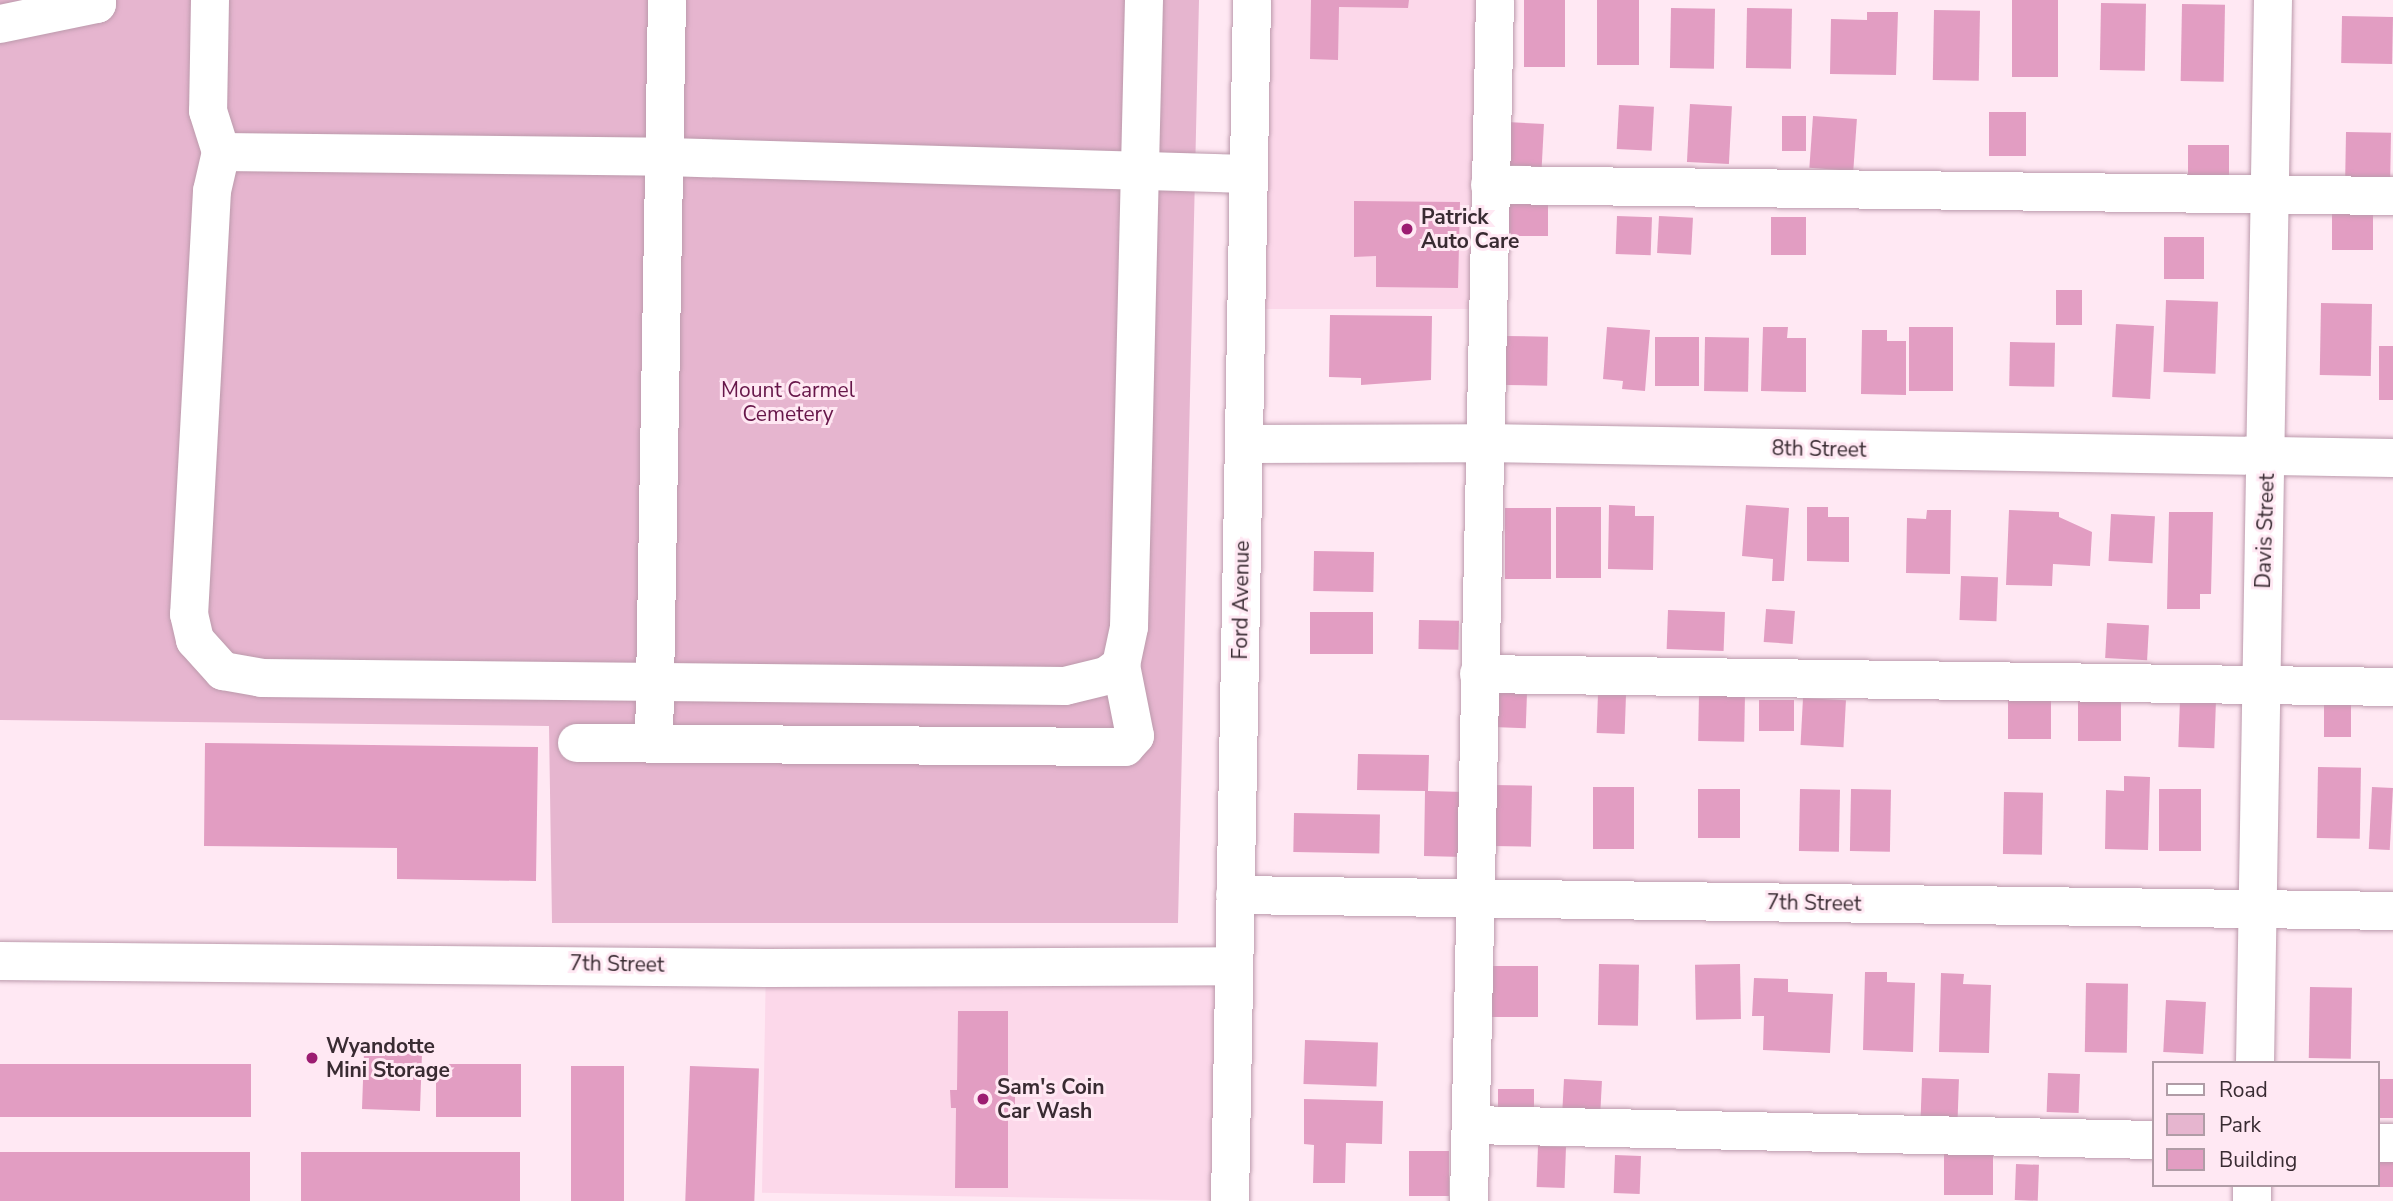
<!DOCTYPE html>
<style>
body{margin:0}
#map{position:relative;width:2393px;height:1201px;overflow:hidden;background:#ffe8f3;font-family:"Nunito Sans",sans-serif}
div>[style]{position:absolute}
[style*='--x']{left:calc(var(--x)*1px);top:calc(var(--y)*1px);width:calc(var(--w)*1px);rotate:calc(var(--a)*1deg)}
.built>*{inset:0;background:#fcd8ea;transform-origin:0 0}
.green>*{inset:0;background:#e6b5cf}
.building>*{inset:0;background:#e29dc2;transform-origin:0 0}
.roads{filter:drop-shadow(0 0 2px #bc9aac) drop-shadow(0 0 2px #bc9aac)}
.minor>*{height:38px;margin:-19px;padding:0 19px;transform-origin:19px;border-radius:19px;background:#fff}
.major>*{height:38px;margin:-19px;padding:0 19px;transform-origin:19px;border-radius:19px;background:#fff}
.dots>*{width:19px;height:19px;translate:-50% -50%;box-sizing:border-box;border:4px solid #ffe8f3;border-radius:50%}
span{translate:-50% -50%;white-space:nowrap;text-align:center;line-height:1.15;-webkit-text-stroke:6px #ffe8f3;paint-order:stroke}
.poi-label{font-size:21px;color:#392b32;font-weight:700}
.left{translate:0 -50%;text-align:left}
.park-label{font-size:21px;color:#661649}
.street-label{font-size:21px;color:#392b32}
.legend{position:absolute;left:2152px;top:1061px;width:228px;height:126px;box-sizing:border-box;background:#ffe8f3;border:2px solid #b09ca6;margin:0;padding:9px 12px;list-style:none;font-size:21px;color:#392b32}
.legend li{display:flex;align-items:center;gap:14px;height:35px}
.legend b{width:35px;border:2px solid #b09ca6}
</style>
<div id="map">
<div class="built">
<i style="left:1252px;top:0;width:240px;height:309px"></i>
<i style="left:1234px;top:966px;width:235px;height:468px;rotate:91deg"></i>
</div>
<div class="green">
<i style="clip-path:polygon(0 0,1199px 0,1178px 923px,552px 923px,549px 726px,0 720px)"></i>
</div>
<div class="building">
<i style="clip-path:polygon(1311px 0,1409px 0,1408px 8px,1339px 7px,1338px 60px,1310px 59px)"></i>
<i style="left:1524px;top:0;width:41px;height:67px"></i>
<i style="left:1597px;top:0;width:42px;height:65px"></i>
<i style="left:2012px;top:0;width:46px;height:77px"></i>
<i style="left:2101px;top:3px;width:45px;height:67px;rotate:1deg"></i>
<i style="left:2182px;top:4px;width:43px;height:77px;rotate:1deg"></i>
<i style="left:1671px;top:8px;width:44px;height:60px;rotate:1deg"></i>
<i style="left:1747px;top:8px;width:45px;height:60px;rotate:1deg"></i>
<i style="left:1934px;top:10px;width:46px;height:70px;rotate:1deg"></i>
<i style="clip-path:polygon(1867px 12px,1898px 12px,1896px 75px,1830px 74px,1831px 19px,1867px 20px)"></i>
<i style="left:2342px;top:16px;width:51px;height:47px;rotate:1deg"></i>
<i style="left:1690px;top:104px;width:42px;height:58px;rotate:3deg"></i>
<i style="left:1619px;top:105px;width:35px;height:44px;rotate:3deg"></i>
<i style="left:1989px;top:112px;width:37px;height:44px"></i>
<i style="left:1782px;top:116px;width:24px;height:35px"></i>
<i style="left:1813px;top:116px;width:44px;height:52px;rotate:4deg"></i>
<i style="left:1507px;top:122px;width:37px;height:43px;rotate:3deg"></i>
<i style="left:2346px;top:132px;width:45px;height:45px;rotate:1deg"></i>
<i style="left:2188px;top:145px;width:41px;height:31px"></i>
<i style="left:1508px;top:200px;width:40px;height:36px"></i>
<i style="clip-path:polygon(1354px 201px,1460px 202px,1458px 288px,1376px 287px,1376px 256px,1354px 257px)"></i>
<i style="left:2332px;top:209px;width:41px;height:41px"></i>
<i style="left:1617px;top:216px;width:35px;height:38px;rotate:2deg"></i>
<i style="left:1659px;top:216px;width:34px;height:37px;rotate:3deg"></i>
<i style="left:1771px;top:217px;width:35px;height:38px"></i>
<i style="left:2164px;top:237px;width:40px;height:42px"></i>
<i style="left:2082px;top:290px;width:35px;height:26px;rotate:90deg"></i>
<i style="left:2166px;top:300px;width:52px;height:72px;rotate:2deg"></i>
<i style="left:2321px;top:303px;width:51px;height:72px;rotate:1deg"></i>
<i style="clip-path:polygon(1330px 315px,1432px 316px,1431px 380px,1361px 385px,1361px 378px,1329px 377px)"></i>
<i style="left:2116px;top:324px;width:38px;height:73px;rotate:3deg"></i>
<i style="clip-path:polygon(1607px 327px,1650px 330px,1645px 391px,1622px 389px,1623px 381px,1603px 379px)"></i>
<i style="clip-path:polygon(1763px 327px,1788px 327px,1787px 338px,1806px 338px,1806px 392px,1761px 391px)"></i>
<i style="left:1909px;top:327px;width:44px;height:64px"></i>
<i style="clip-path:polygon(1862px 330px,1887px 330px,1887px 341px,1906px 341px,1906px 395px,1861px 394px)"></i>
<i style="left:1505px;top:336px;width:43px;height:49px;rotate:1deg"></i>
<i style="left:1655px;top:337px;width:44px;height:49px"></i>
<i style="left:1705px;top:337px;width:44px;height:54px;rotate:1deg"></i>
<i style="left:2010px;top:342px;width:45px;height:44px;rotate:1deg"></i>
<i style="left:2379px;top:346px;width:14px;height:54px"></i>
<i style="clip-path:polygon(1609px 505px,1635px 506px,1635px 516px,1654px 516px,1653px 570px,1608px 569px)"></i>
<i style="clip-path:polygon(1746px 505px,1789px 508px,1784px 581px,1772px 581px,1773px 559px,1742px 556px)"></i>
<i style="left:1556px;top:507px;width:45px;height:71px"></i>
<i style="clip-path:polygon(1807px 507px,1828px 507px,1828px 517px,1849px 517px,1849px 562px,1807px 561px)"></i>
<i style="left:1505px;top:508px;width:46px;height:71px"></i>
<i style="clip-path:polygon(1927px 510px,1951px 510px,1950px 574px,1906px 573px,1907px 518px,1926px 519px)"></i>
<i style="clip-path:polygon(2009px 510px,2059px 512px,2059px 517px,2092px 532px,2090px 566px,2053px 564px,2052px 586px,2006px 585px)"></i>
<i style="clip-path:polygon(2169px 512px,2213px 512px,2211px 594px,2200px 594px,2200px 609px,2167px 609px)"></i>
<i style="left:2111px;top:514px;width:44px;height:47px;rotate:3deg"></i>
<i style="left:1314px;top:551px;width:60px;height:40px;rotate:1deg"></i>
<i style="left:1961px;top:576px;width:37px;height:44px;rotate:2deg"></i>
<i style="left:1766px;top:609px;width:29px;height:33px;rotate:4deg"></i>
<i style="left:1668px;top:610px;width:57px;height:39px;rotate:2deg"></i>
<i style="left:1310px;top:612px;width:63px;height:42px"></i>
<i style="left:1419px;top:620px;width:40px;height:29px;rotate:1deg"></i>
<i style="left:2107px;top:623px;width:42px;height:35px;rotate:3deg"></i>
<i style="left:1494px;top:692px;width:33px;height:35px;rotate:2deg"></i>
<i style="left:1699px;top:693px;width:46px;height:48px;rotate:1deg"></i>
<i style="left:1598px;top:694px;width:28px;height:39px;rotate:2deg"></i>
<i style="left:1803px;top:698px;width:43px;height:47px;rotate:3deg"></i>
<i style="left:2008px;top:699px;width:43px;height:40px"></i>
<i style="left:2180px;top:699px;width:36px;height:48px;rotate:2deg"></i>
<i style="left:2324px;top:699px;width:27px;height:38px"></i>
<i style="left:1759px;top:700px;width:35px;height:31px"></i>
<i style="left:2078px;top:701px;width:43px;height:40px"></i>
<i style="clip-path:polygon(205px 743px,538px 747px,536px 881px,397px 879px,397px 848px,204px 846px)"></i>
<i style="clip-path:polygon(1358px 754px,1429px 755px,1428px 791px,1464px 792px,1463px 857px,1424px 856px,1425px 791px,1357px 790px)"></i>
<i style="left:2318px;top:767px;width:43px;height:71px;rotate:1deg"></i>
<i style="clip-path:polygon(2124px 776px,2150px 777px,2148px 850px,2105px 849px,2106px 790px,2124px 791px)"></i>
<i style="left:1492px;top:785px;width:40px;height:61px;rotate:1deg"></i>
<i style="left:1593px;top:787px;width:41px;height:62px"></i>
<i style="left:2372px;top:787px;width:21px;height:62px;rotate:3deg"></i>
<i style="left:1698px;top:789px;width:42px;height:49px"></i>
<i style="left:1800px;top:789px;width:40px;height:62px;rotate:1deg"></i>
<i style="left:1851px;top:789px;width:40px;height:62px;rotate:1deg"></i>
<i style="left:2159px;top:789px;width:42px;height:62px"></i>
<i style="left:2004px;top:792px;width:39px;height:62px;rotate:1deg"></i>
<i style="left:1294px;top:813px;width:86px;height:39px;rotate:1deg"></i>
<i style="left:1599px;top:964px;width:40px;height:61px;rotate:1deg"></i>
<i style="left:1740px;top:964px;width:55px;height:45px;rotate:89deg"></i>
<i style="left:1492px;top:966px;width:46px;height:51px"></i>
<i style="clip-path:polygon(1865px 972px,1887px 972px,1887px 982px,1915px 983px,1913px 1052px,1863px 1050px)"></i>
<i style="clip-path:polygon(1941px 973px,1964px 974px,1963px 984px,1991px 985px,1989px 1053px,1939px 1052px)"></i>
<i style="clip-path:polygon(1754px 978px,1788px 979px,1788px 992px,1833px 994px,1830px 1053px,1763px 1050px,1764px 1016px,1752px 1016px)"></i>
<i style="left:2086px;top:983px;width:42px;height:69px;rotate:1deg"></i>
<i style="left:2310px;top:987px;width:42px;height:71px;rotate:1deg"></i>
<i style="left:2166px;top:1000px;width:40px;height:52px;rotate:3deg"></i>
<i style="clip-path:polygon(958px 1011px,1008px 1011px,1008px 1090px,1015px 1091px,1015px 1109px,1008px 1108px,1008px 1188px,955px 1188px,956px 1108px,951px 1108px,950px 1090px,957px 1090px)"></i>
<i style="left:1305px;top:1040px;width:73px;height:44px;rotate:2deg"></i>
<i style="left:364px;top:1052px;width:58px;height:57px;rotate:2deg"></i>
<i style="left:0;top:1064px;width:251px;height:53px"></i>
<i style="left:436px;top:1064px;width:85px;height:53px"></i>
<i style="left:571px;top:1066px;width:53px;height:135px"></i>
<i style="left:690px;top:1066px;width:69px;height:135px;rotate:2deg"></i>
<i style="left:2048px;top:1073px;width:32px;height:39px;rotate:2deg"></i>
<i style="left:1922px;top:1078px;width:37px;height:38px;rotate:2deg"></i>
<i style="left:1564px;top:1079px;width:38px;height:35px;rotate:3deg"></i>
<i style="left:2377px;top:1079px;width:16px;height:39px"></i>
<i style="left:1498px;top:1089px;width:36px;height:24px"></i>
<i style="clip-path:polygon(1304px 1099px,1383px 1101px,1382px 1144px,1346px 1143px,1345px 1183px,1313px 1183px,1314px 1145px,1304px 1144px)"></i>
<i style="left:1538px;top:1146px;width:28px;height:41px;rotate:2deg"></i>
<i style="left:1409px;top:1151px;width:40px;height:45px"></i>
<i style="left:0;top:1152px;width:250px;height:49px"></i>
<i style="left:301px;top:1152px;width:219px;height:49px"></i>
<i style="left:1944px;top:1153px;width:49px;height:42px"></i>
<i style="left:1615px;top:1155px;width:26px;height:38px;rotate:2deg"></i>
<i style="left:2393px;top:1157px;width:30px;height:16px;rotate:90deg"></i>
<i style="left:2016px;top:1164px;width:23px;height:36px;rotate:2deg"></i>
</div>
<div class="roads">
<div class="minor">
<i style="--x:210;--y:0;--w:111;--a:91"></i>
<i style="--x:208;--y:111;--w:43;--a:72.4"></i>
<i style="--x:221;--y:152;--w:40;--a:103"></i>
<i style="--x:212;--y:191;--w:424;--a:93.1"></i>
<i style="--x:189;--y:614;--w:27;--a:77"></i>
<i style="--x:195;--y:640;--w:42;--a:47.9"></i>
<i style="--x:223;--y:671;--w:39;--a:10"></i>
<i style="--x:261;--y:678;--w:804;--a:0.57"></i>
<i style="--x:1065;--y:686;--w:42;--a:-13.7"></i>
<i style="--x:1106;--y:676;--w:19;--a:-36"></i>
<i style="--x:0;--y:24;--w:99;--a:-11.7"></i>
<i style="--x:97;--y:4;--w:4;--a:-90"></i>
<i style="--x:221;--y:152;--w:445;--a:0.6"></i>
<i style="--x:666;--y:157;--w:582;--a:1.67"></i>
<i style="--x:1490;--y:185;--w:903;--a:0.7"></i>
<i style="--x:1244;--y:444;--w:240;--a:-0.2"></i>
<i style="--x:1484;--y:443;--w:909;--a:0.95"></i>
<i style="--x:1479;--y:674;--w:914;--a:0.81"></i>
<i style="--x:577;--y:743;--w:548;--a:0.42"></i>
<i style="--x:1125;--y:747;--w:15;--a:-48"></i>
<i style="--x:1135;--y:736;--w:72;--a:-101.2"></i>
<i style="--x:1121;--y:665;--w:39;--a:-78"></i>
<i style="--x:1129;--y:627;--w:627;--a:-88.63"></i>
<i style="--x:654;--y:744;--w:744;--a:-89"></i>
<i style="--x:1235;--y:895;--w:1158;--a:0.79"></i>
<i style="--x:0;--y:961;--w:766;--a:0.52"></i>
<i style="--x:766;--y:968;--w:468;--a:-0.2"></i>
<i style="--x:2255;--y:1063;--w:1063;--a:-89.03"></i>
<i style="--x:1471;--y:1125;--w:682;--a:1.26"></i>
<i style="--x:2377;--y:1143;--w:16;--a:0"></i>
<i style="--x:1469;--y:1201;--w:1201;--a:-88.76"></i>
<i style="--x:2252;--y:1201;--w:16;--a:-90"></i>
</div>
<div class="major">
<i style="--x:1230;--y:1201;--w:1201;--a:-88.95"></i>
</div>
</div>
<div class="dots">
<i style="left:1407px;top:229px;background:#9c1c71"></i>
<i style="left:312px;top:1058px;background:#9c1c71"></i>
<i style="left:983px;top:1099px;background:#9c1c71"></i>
</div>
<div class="poi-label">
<span class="left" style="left:1421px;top:229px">Patrick<br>Auto Care</span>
<span class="left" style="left:326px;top:1058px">Wyandotte<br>Mini Storage</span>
<span class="left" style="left:997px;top:1099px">Sam's Coin<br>Car Wash</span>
</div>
<div class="park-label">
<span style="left:788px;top:402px">Mount Carmel<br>Cemetery</span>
</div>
<div class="street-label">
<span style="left:1819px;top:449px;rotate:1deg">8th Street</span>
<span style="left:2265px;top:531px;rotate:-88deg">Davis Street</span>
<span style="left:1241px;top:600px;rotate:-89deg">Ford Avenue</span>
<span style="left:1814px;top:903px;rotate:1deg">7th Street</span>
<span style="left:617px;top:964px;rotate:1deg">7th Street</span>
</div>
<ul class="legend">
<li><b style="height:9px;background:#fff"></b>Road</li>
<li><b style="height:19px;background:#e6b5cf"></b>Park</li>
<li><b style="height:19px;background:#e29dc2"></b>Building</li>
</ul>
</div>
